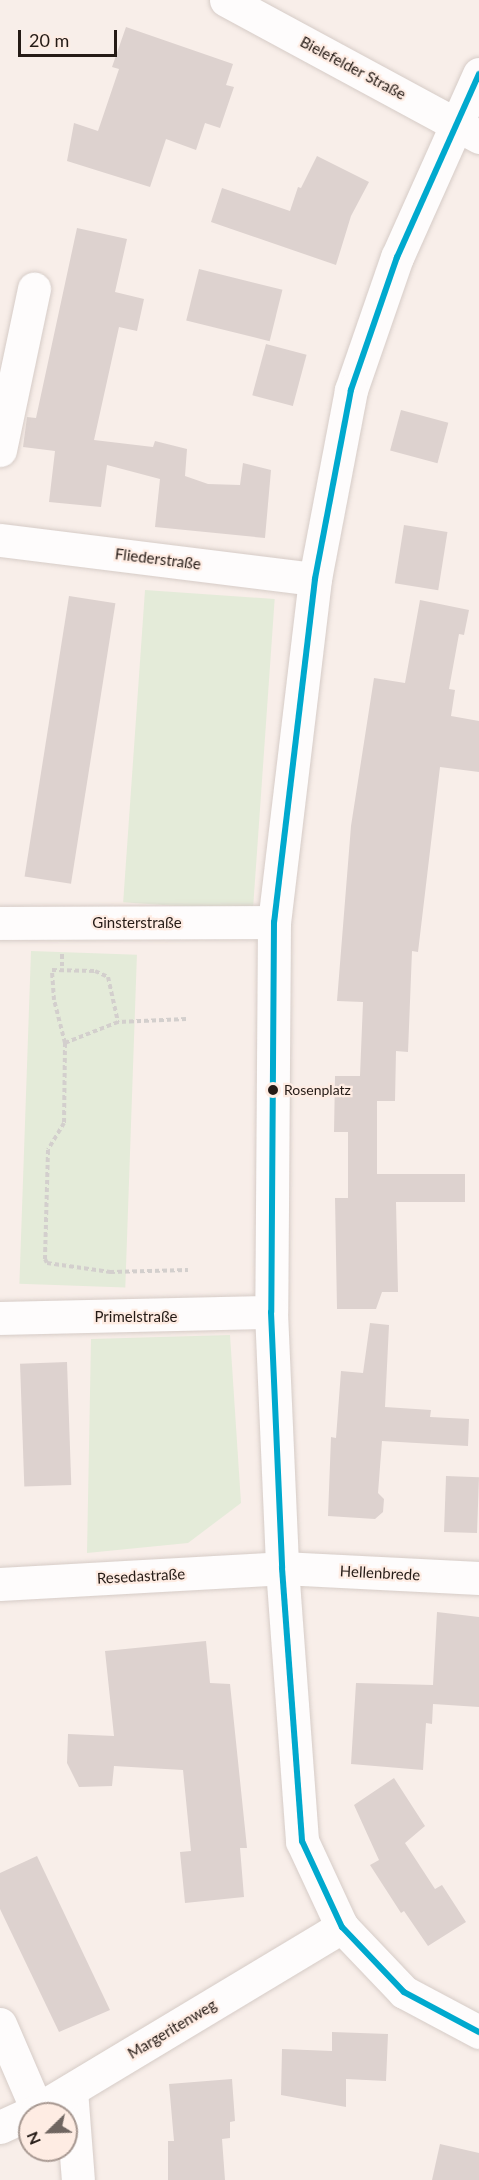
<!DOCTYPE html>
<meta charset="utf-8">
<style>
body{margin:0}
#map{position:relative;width:479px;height:2180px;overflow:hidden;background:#f8eee9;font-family:Lato,sans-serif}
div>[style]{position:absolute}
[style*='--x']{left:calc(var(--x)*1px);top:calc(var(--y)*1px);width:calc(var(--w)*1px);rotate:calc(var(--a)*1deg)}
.green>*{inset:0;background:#e4ebd9;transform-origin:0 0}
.building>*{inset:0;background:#ddd2cf;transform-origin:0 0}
.path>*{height:4px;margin-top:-2px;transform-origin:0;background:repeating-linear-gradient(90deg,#d3cfcd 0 4.5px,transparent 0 7.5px)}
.roads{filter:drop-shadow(0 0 2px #d6ccc7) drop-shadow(0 0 2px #d6ccc7)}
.minor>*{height:33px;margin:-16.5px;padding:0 16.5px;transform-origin:16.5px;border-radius:16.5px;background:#fefcfc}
.major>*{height:33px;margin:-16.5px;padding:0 16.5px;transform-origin:16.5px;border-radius:16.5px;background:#fefcfc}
.bus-1>*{height:6px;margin:-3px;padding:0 3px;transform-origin:3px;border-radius:3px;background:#00a9ce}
.dots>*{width:16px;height:16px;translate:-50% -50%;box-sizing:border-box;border:3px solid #feece3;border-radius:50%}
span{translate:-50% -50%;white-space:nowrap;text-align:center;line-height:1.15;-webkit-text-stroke:4.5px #feece3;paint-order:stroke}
.bus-label{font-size:14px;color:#251b16}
.left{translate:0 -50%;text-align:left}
.street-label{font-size:15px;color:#251b16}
.north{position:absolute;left:18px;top:2102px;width:60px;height:60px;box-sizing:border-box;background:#feece3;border:2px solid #a79891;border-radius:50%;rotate:247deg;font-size:16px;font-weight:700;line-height:24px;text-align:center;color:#251b16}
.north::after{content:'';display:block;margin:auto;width:21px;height:27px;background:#6f6560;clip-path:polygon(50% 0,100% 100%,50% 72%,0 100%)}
.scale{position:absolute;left:18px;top:30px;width:99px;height:27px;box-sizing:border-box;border:3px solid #251b16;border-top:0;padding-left:8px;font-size:18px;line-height:21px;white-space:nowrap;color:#251b16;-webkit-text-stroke:4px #feece3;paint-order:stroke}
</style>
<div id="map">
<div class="green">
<i style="left:145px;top:590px;width:130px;height:313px;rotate:4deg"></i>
<i style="left:31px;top:951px;width:106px;height:333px;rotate:2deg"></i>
<i style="clip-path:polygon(230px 1335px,241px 1503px,188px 1543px,87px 1553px,91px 1339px)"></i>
</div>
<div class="building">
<i style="clip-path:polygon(126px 27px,233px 64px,226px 85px,234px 87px,220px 128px,205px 123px,196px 150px,166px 139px,150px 187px,67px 161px,74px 123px,98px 131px,119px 69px,112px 67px)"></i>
<i style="clip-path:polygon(317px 156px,369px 182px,351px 216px,336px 265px,211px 222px,222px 188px,290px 211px,298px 187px,301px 188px)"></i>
<i style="clip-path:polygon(77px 228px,127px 239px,115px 292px,144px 299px,137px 331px,119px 327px,94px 440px,153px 447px,155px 441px,187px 449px,185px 476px,208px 484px,240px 485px,243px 463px,271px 470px,265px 538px,155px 527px,160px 479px,107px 465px,101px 507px,49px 502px,55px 451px,23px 447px,27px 417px,36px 418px)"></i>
<i style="left:199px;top:269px;width:86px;height:53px;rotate:14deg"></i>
<i style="left:266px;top:344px;width:42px;height:53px;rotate:15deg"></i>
<i style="left:401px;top:410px;width:49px;height:42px;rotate:15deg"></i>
<i style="left:404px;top:525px;width:44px;height:59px;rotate:9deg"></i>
<i style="left:69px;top:596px;width:47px;height:284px;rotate:9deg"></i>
<i style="clip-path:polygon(420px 600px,469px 610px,464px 635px,459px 634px,449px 689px,455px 690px,451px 716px,479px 721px,479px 772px,440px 767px,418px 952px,412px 951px,408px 1052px,396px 1051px,395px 1101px,377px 1101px,377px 1174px,465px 1174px,465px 1202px,396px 1202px,398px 1292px,382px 1292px,376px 1309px,337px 1309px,335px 1198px,348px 1198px,348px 1132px,334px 1132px,335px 1076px,360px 1076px,363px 1002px,337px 1001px,351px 826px,374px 678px,405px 683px)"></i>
<i style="clip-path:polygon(370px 1323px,389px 1325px,385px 1407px,431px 1410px,430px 1417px,469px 1419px,468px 1446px,382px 1441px,378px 1493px,384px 1499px,383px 1512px,375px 1519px,328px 1516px,331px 1437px,336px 1438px,341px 1371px,363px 1373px)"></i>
<i style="left:67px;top:1362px;width:123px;height:47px;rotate:88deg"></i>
<i style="left:446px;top:1476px;width:33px;height:56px;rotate:2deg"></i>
<i style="clip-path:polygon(437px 1612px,479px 1617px,479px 1707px,433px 1704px,432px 1724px,426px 1723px,423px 1770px,351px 1764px,356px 1683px,433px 1685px)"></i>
<i style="clip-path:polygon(206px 1641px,210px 1683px,230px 1684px,247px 1848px,240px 1848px,244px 1897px,185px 1903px,180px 1852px,191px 1851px,183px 1770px,114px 1766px,112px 1786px,79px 1787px,67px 1763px,68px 1734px,114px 1736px,105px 1651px)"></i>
<i style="clip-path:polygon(394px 1778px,425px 1826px,405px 1843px,435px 1889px,442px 1885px,466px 1922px,428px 1946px,404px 1911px,401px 1913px,370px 1865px,379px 1860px,354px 1805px)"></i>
<i style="clip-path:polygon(37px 1856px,110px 2010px,59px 2032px,0 1909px,0 1873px)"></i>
<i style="clip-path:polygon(332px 2032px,388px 2034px,386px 2081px,346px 2079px,346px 2107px,281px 2095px,282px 2049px,332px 2051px)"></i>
<i style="clip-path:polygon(232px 2079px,235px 2121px,230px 2122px,230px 2138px,222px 2139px,225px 2180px,168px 2180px,168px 2141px,174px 2141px,169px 2084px)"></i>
<i style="clip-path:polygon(440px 2144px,479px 2153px,479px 2180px,432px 2180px)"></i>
</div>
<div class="path">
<i style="--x:62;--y:954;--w:16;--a:90"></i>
<i style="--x:186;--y:1019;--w:68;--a:177.5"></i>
<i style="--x:118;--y:1022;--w:57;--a:158.4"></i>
<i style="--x:65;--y:1043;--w:80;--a:90.7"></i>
<i style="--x:64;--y:1123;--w:31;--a:121"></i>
<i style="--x:48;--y:1150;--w:109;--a:91.6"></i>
<i style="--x:45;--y:1259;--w:4;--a:63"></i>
<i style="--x:47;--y:1263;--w:64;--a:8.1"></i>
<i style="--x:110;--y:1272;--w:78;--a:-1.5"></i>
<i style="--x:65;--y:1043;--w:44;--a:-104.3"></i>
<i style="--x:54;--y:1000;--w:30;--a:-94"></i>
<i style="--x:52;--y:970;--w:43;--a:1.3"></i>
<i style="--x:95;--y:971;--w:14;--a:25"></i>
<i style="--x:108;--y:977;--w:46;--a:77.5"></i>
</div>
<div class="roads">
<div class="minor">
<i style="--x:479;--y:74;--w:201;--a:114.1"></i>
<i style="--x:397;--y:257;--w:141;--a:109.1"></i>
<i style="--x:351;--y:390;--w:192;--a:100.8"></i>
<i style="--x:315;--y:579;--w:345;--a:96.8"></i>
<i style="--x:274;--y:922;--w:390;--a:90.4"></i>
<i style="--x:271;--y:1312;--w:256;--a:87.5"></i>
<i style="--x:282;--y:1568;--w:274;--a:85.8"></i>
<i style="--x:302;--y:1841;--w:95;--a:65.1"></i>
<i style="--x:342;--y:1927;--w:90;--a:46.4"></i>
<i style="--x:404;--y:1992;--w:85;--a:28.1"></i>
<i style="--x:0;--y:450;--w:165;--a:-78.1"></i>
<i style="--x:0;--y:540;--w:317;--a:7.1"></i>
<i style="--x:0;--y:923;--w:274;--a:-0.2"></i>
<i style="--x:0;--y:1318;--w:271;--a:-1.3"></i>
<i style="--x:0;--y:1584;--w:282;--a:-3.2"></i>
<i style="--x:282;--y:1568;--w:197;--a:2.9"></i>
<i style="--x:0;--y:2024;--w:94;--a:66.7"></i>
<i style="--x:71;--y:2090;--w:90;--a:85.6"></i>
<i style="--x:0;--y:2127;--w:41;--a:-24.7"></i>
<i style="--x:37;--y:2110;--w:356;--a:-31"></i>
</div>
<div class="major">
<i style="--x:226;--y:0;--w:288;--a:28.4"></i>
</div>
</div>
<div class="bus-1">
<i style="--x:479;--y:74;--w:201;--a:114.1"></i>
<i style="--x:397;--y:257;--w:141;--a:109.1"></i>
<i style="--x:351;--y:390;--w:192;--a:100.8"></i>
<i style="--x:315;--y:579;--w:345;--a:96.8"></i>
<i style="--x:274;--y:922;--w:390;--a:90.4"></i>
<i style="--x:271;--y:1312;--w:256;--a:87.5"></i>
<i style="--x:282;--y:1568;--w:274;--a:85.8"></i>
<i style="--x:302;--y:1841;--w:95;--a:65.1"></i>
<i style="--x:342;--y:1927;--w:90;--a:46.4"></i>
<i style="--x:404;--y:1992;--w:85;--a:28.1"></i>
</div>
<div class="dots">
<i style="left:273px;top:1090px;background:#251b16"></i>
</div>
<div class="bus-label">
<span class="left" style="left:284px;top:1090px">Rosenplatz</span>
</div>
<div class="street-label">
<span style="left:353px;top:68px;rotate:28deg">Bielefelder Straße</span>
<span style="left:158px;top:559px;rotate:7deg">Fliederstraße</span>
<span style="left:137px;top:923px">Ginsterstraße</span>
<span style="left:136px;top:1317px">Primelstraße</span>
<span style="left:380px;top:1573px;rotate:3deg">Hellenbrede</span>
<span style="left:141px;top:1576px;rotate:-3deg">Resedastraße</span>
<span style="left:172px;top:2029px;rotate:-31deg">Margeritenweg</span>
</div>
<div class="north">N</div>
<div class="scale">20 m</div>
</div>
